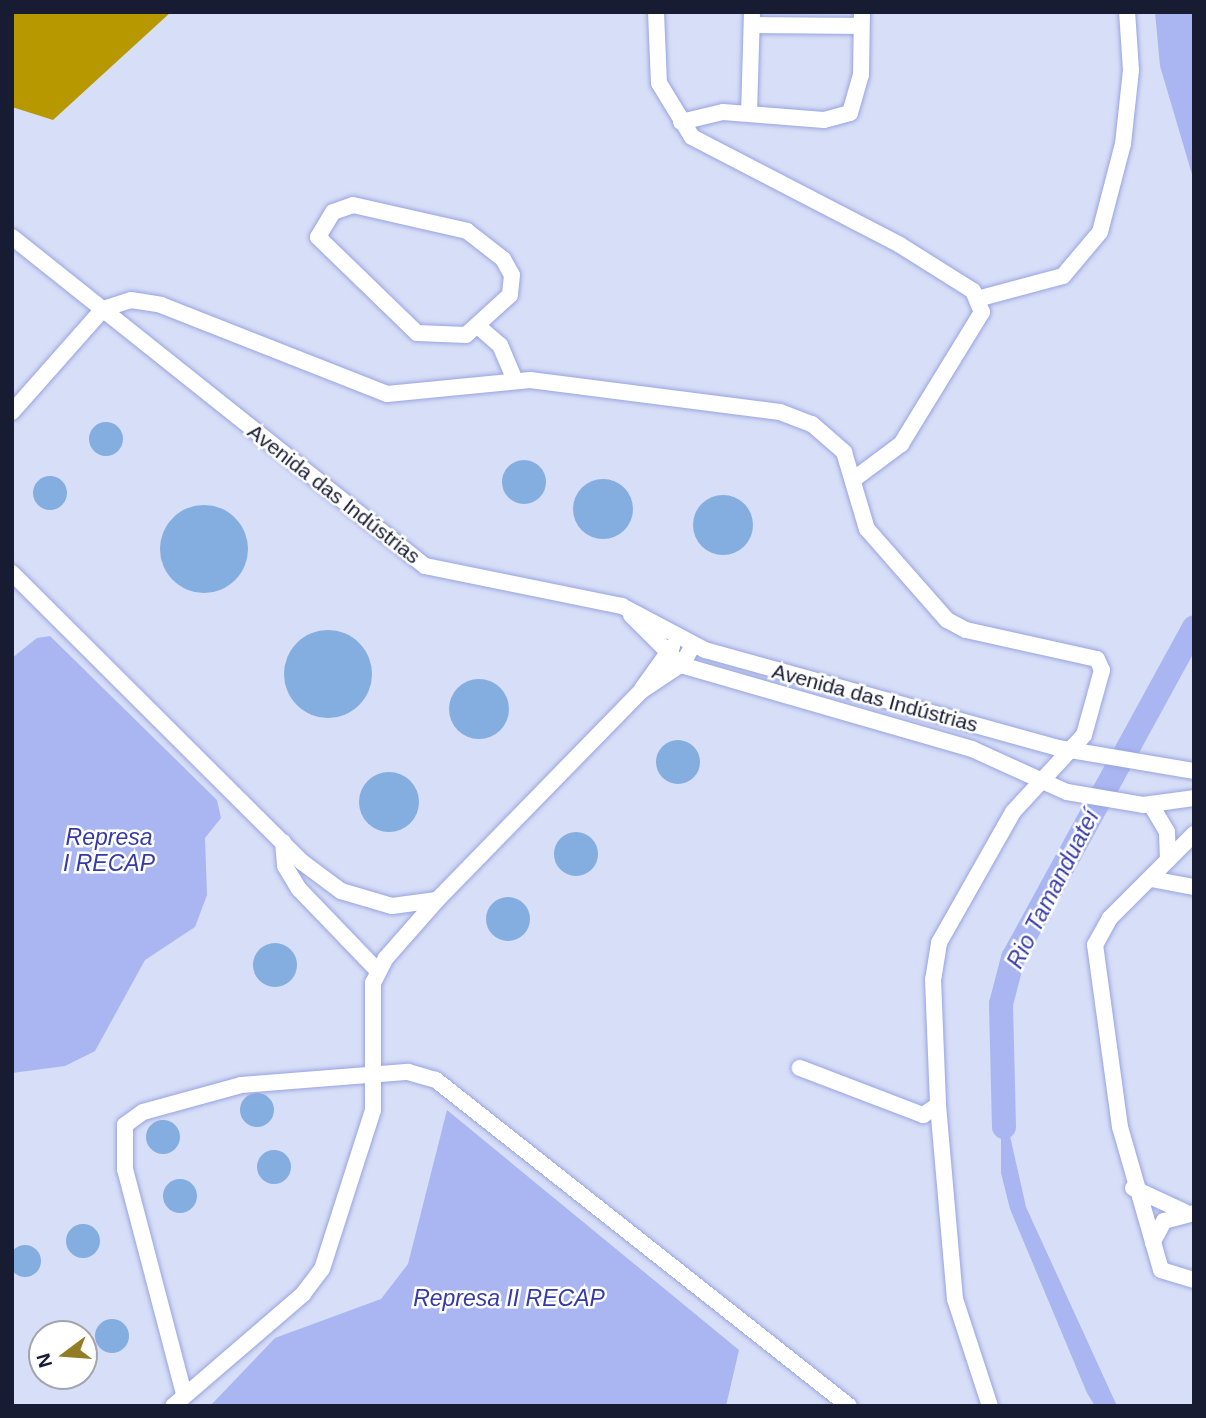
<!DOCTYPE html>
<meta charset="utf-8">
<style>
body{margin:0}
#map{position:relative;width:1206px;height:1418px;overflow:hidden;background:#d7def7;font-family:Arial,sans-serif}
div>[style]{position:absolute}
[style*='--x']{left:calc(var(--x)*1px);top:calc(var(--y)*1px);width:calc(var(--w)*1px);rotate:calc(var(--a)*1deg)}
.forest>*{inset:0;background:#b79800}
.water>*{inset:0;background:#a9b6f1}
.river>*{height:24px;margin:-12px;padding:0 12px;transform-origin:12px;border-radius:12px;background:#a9b6f1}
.building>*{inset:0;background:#84ade0}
.round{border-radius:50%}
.roads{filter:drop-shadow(0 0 2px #98a4e0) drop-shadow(0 0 2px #98a4e0)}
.minor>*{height:16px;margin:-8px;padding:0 8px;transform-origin:8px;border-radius:8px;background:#fff}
span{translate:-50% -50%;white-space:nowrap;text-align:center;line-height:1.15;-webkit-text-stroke:5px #fff;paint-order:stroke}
.street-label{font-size:21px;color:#181c33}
.water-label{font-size:23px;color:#363aa7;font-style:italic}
.frame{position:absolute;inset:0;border:14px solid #181c33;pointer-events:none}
.north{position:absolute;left:28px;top:1320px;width:70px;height:70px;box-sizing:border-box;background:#fff;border:2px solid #a3a4ad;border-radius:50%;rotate:254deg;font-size:19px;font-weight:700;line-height:28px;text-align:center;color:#181c33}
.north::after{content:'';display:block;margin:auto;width:24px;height:32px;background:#937d24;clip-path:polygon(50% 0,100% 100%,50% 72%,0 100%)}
</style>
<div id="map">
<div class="forest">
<i style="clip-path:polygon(12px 12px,171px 12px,53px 120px,12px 107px)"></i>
</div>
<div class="water">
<i style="clip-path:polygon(1155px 12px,1194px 12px,1194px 181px,1160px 66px)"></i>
<i style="clip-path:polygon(50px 636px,217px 800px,221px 818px,205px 838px,207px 895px,195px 927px,145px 960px,95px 1051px,65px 1066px,12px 1073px,12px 658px,37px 638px)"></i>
<i style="clip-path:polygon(1001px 1096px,1026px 1207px,1117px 1406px,1095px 1406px,1087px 1393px,1010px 1209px,1001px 1173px)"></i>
<i style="clip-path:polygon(447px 1110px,739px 1350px,726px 1406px,210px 1406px,275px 1338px,381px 1299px,408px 1264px)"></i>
</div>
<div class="river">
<i style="--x:1004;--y:1127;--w:123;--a:-91.4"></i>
<i style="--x:1001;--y:1004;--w:48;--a:-75.4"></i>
<i style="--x:1013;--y:958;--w:377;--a:-61.3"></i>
</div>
<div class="building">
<i class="round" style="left:89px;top:422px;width:34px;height:34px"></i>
<i class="round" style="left:502px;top:460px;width:44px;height:44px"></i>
<i class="round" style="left:33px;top:476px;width:34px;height:34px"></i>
<i class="round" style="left:573px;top:479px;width:60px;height:60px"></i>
<i class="round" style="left:693px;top:495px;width:60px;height:60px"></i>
<i class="round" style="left:160px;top:505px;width:88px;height:88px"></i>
<i class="round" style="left:284px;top:630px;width:88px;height:88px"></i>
<i class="round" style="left:449px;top:679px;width:60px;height:60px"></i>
<i class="round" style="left:656px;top:740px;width:44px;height:44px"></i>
<i class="round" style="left:359px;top:772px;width:60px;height:60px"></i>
<i class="round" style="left:554px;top:832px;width:44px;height:44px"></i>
<i class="round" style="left:486px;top:897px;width:44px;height:44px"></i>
<i class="round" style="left:253px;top:943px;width:44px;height:44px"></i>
<i class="round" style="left:240px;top:1093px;width:34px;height:34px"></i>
<i class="round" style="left:146px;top:1120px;width:34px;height:34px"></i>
<i class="round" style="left:257px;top:1150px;width:34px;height:34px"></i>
<i class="round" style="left:163px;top:1179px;width:34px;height:34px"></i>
<i class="round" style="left:66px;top:1224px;width:34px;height:34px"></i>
<i class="round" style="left:9px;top:1245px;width:32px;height:32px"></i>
<i class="round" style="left:95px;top:1319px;width:34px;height:34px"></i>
<i style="clip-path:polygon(42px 1338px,42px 1370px,31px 1353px)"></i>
</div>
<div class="roads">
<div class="minor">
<i style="--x:656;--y:12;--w:71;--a:87.6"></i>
<i style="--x:659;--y:83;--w:63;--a:58.6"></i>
<i style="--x:692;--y:137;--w:234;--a:27.4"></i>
<i style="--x:900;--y:245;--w:86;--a:32.2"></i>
<i style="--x:973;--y:291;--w:23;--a:67"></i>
<i style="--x:982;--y:312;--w:155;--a:121.5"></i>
<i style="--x:901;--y:444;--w:59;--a:143.3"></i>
<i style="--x:752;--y:25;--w:109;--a:0.5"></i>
<i style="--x:749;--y:114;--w:102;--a:-88.3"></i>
<i style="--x:681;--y:122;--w:43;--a:-13.4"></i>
<i style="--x:723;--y:112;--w:101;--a:4.5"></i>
<i style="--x:824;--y:120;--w:27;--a:-15"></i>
<i style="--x:850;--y:113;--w:40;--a:-74"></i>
<i style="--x:861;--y:75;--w:63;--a:-89.1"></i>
<i style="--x:353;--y:205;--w:117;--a:12.8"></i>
<i style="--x:467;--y:231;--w:46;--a:37.9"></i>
<i style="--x:503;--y:259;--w:18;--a:61"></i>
<i style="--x:512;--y:275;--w:20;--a:96"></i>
<i style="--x:510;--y:295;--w:59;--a:137.7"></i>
<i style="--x:466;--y:335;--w:49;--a:-177.7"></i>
<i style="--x:417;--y:333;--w:138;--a:-135.9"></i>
<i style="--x:318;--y:237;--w:29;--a:-59"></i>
<i style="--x:333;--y:212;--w:21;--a:-19"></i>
<i style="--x:12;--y:237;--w:528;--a:38.54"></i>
<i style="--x:425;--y:566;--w:201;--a:11.5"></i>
<i style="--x:622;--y:606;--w:94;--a:27.9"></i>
<i style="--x:705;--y:650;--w:366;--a:15.5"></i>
<i style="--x:1058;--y:748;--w:138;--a:9.6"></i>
<i style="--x:977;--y:299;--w:89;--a:-15"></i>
<i style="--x:1063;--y:276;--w:57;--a:-49.9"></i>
<i style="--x:1100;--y:232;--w:91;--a:-75.4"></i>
<i style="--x:1123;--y:144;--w:74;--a:-83.8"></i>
<i style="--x:1131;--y:70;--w:58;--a:-93.9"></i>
<i style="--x:479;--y:327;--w:28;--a:41"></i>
<i style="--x:500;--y:345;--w:39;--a:67"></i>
<i style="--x:12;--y:412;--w:137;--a:-48.5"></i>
<i style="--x:103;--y:309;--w:29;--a:-18"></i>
<i style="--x:131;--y:300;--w:30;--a:9"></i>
<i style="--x:161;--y:305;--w:243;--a:21.5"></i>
<i style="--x:387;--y:394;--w:144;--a:-5.6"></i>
<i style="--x:530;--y:380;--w:252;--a:7.3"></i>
<i style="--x:780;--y:412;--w:34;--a:21"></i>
<i style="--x:812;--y:424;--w:43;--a:41.2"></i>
<i style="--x:844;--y:452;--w:80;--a:73.4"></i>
<i style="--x:867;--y:529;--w:121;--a:48.7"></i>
<i style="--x:947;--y:620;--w:21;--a:28"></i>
<i style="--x:966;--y:630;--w:134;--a:12.5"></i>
<i style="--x:1097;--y:659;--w:12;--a:66"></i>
<i style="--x:1102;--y:670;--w:67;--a:105.5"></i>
<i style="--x:1084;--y:735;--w:105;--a:132.7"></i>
<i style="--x:1013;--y:812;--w:150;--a:119.5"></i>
<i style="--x:939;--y:943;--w:36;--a:99"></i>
<i style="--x:933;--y:979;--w:126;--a:87.7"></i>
<i style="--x:938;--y:1105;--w:18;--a:146"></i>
<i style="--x:923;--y:1115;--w:132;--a:-159.1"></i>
<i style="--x:12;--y:573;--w:409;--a:44.9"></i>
<i style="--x:302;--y:862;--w:49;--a:36.6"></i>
<i style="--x:341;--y:891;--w:53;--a:16.4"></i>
<i style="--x:392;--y:906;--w:45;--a:-7.6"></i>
<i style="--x:437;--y:900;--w:292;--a:-45.7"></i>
<i style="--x:641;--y:691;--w:50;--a:-33.7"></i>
<i style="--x:683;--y:663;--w:21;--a:-61"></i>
<i style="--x:631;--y:615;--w:71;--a:45"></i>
<i style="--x:681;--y:665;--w:303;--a:16.1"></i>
<i style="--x:972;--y:749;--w:104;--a:24.4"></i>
<i style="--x:1067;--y:792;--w:77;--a:9.7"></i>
<i style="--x:1143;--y:805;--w:51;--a:-7.8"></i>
<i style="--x:642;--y:689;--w:52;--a:-54.5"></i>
<i style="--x:1151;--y:805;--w:31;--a:59"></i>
<i style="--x:1167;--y:832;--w:28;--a:88"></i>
<i style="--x:283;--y:842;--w:24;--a:85"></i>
<i style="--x:285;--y:866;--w:27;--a:59"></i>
<i style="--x:299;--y:889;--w:112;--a:46.1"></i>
<i style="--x:1151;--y:879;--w:44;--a:10.5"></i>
<i style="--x:938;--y:1105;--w:195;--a:85"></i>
<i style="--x:955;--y:1299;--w:113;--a:71.9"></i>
<i style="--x:1133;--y:1188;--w:57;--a:24.8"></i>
<i style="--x:1194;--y:1213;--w:31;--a:165"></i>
<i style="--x:1164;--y:1221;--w:24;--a:118"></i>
<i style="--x:1153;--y:1242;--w:29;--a:74"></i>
<i style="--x:1161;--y:1270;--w:34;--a:17"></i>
<i style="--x:1153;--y:1242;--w:120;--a:-106"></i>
<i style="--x:1120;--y:1127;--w:184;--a:-97.8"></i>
<i style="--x:1095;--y:945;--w:31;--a:-61"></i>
<i style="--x:1110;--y:918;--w:119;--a:-45"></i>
<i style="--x:184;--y:1394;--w:233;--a:-104.7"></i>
<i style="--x:125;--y:1169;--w:44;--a:-90"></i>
<i style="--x:125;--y:1125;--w:22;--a:-36"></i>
<i style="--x:143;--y:1112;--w:102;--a:-15.4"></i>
<i style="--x:241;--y:1085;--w:168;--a:-4.5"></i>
<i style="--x:408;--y:1072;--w:29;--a:16"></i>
<i style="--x:436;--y:1080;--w:526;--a:38.29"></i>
<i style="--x:173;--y:1406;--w:172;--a:-40.7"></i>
<i style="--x:303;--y:1294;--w:31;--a:-53"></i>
<i style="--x:322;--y:1269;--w:167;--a:-72.2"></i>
<i style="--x:373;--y:1110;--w:127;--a:-90"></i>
<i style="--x:373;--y:983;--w:28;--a:-63"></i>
<i style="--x:386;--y:958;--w:77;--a:-48.7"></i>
</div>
</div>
<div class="street-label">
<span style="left:334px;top:494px;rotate:38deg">Avenida das Indústrias</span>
<span style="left:875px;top:698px;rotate:15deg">Avenida das Indústrias</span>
</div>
<div class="water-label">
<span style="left:109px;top:850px">Represa<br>I RECAP</span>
<span style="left:1053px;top:889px;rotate:-63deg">Rio Tamanduateí</span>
<span style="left:509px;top:1298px">Represa II RECAP</span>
</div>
<div class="frame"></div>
<div class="north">N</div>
</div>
